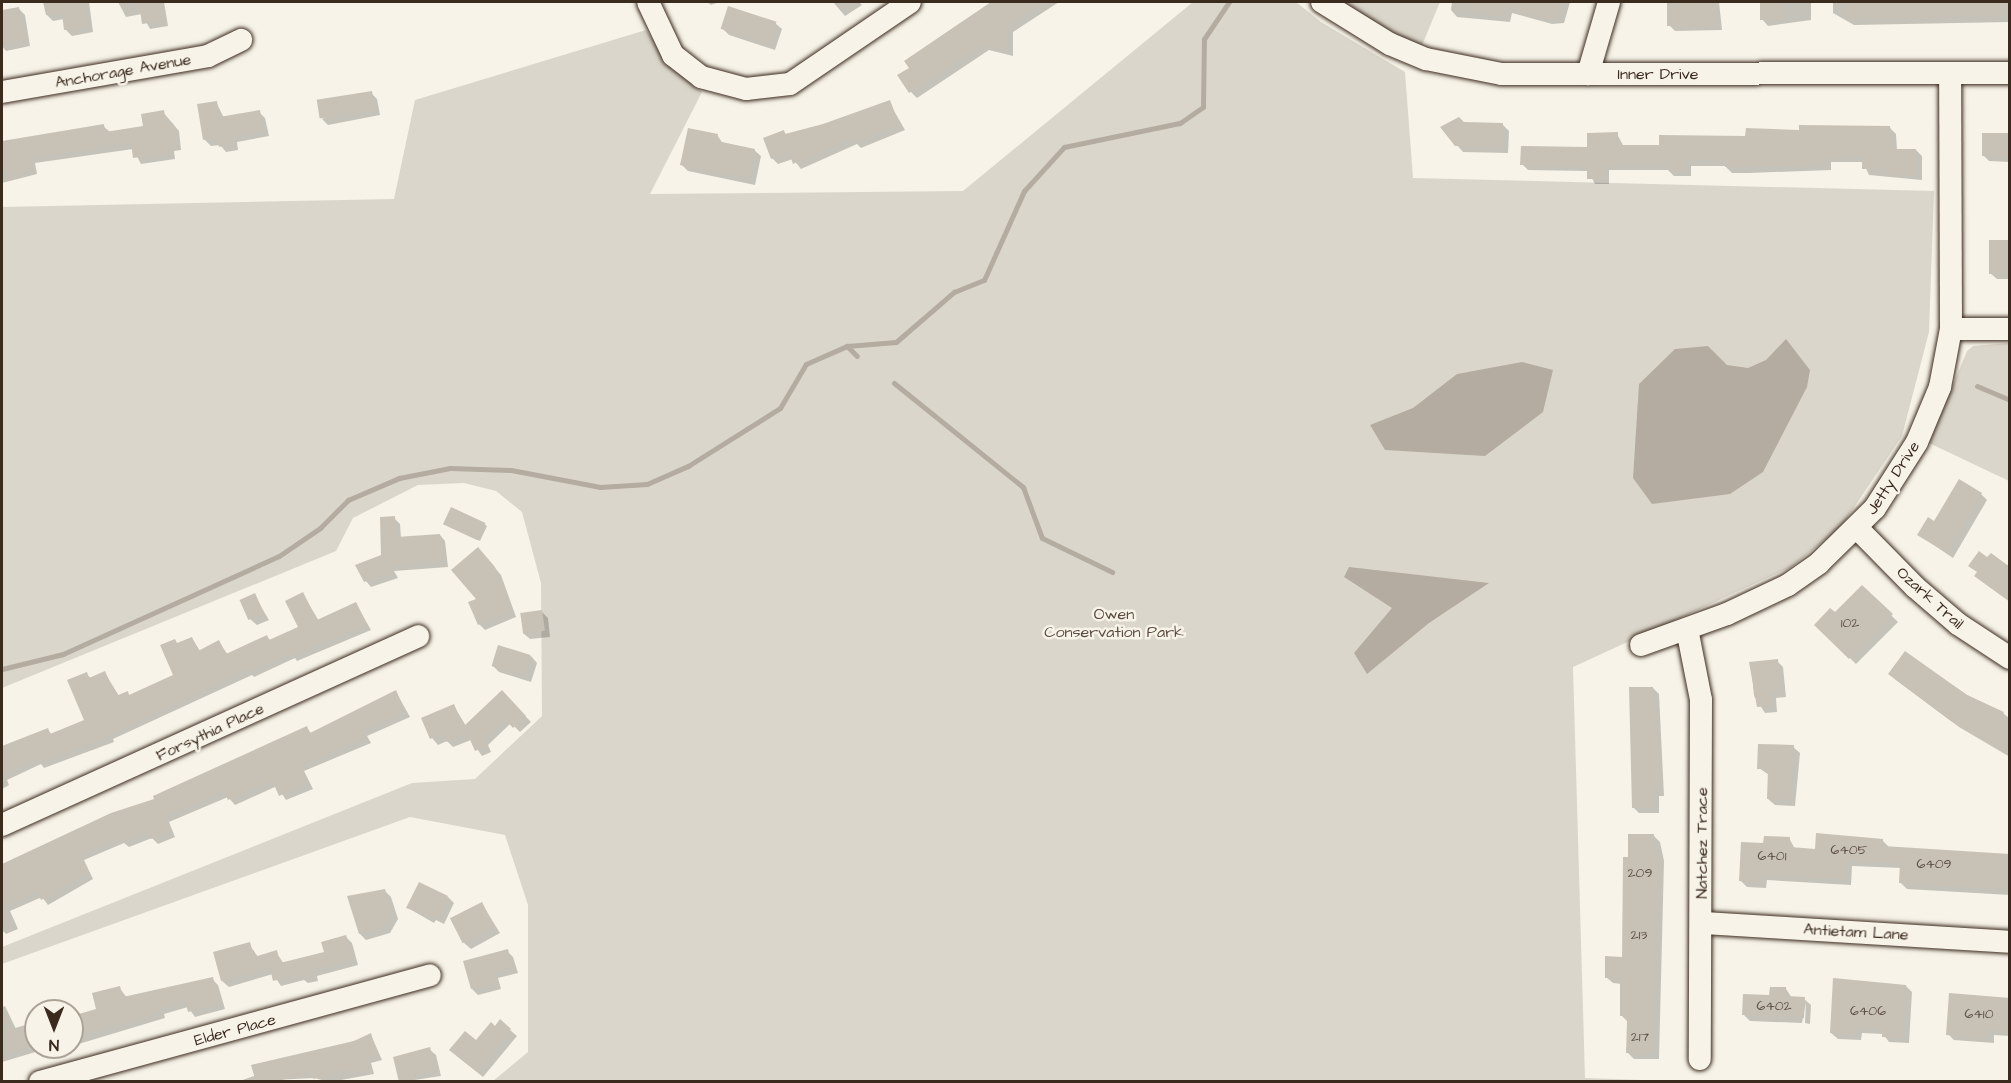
<!DOCTYPE html>
<style>
body{margin:0}
#map{position:relative;width:2011px;height:1083px;overflow:hidden;background:#f7f3e8;font-family:"Architects Daughter",sans-serif}
div>[style]{position:absolute}
[style*='--x']{left:calc(var(--x)*1px);top:calc(var(--y)*1px);width:calc(var(--w)*1px);rotate:calc(var(--a)*1deg)}
.green>*{inset:0;background:#dbd6cb}
.water>*{inset:0;background:#b4aca0}
.shadow>*{inset:0;background:#0003}
.stream>*{height:5px;margin:-2.5px;padding:0 2.5px;transform-origin:2.5px;border-radius:2.5px;background:#b4aca0}
.building>*{inset:0;background:#c8c1b6;transform-origin:0 0}
.roads{filter:drop-shadow(0 0 2px #3b2a1e) drop-shadow(0 0 2px #3b2a1e)}
.minor>*{height:22px;margin:-11px;padding:0 11px;transform-origin:11px;border-radius:11px;background:#f7f3e8}
span{translate:-50% -50%;white-space:nowrap;text-align:center;line-height:1.15;-webkit-text-stroke:5px #f7f3e8;paint-order:stroke}
.number-label{font-size:14px;color:#5e5044}
.number-label span{-webkit-text-stroke-width:0}
.street-label{font-size:16px;color:#3b2a1e}
.park-label{font-size:16px;color:#5b4c41}
.frame{position:absolute;inset:0;border:3px solid #3b2a1e;pointer-events:none}
.north{position:absolute;left:24px;top:999px;width:60px;height:60px;box-sizing:border-box;background:#f7f3e8;border:2px solid #aca397;border-radius:50%;rotate:180deg;font-size:16px;font-weight:700;line-height:24px;text-align:center;color:#3b2a1e}
.north::after{content:'';display:block;margin:auto;width:21px;height:27px;background:#3b2a1e;clip-path:polygon(50% 0,100% 100%,50% 72%,0 100%)}
</style>
<div id="map">
<div class="green">
<i style="clip-path:polygon(1193px 2px,1296px 2px,1321px 22px,1405px 72px,1413px 178px,1934px 191px,1929px 332px,1902px 436px,1840px 528px,1791px 567px,1573px 667px,1585px 1078px,1671px 1081px,493px 1081px,528px 1052px,528px 905px,505px 835px,410px 817px,2px 964px,2px 947px,412px 783px,475px 779px,542px 716px,541px 583px,522px 512px,496px 491px,464px 483px,418px 485px,353px 518px,336px 551px,2px 688px,2px 207px,394px 199px,415px 100px,646px 30px,672px 69px,702px 92px,650px 194px,963px 191px)"></i>
<i style="clip-path:polygon(1322px 2px,1440px 2px,1418px 55px)"></i>
<i style="clip-path:polygon(2009px 343px,2009px 481px,1929px 443px,1967px 351px,1973px 346px)"></i>
</div>
<div class="water">
<i style="clip-path:polygon(1786px 339px,1810px 370px,1807px 387px,1763px 472px,1730px 494px,1652px 504px,1633px 478px,1639px 384px,1675px 349px,1708px 346px,1727px 365px,1748px 368px,1766px 360px)"></i>
<i style="clip-path:polygon(1522px 362px,1553px 370px,1543px 412px,1485px 456px,1385px 450px,1370px 425px,1413px 408px,1457px 374px)"></i>
<i style="clip-path:polygon(1349px 567px,1489px 583px,1429px 623px,1367px 674px,1354px 653px,1392px 608px,1344px 577px)"></i>
</div>
<div class="shadow">
<i style="clip-path:polygon(45px 2px,89px 2px,93px 32px,72px 36px,65px 29px,64px 19px,53px 21px,47px 15px)"></i>
<i style="clip-path:polygon(118px 2px,164px 2px,168px 26px,150px 29px,142px 14px,126px 17px)"></i>
<i style="clip-path:polygon(707px 2px,719px 2px,711px 5px)"></i>
<i style="clip-path:polygon(833px 2px,859px 2px,862px 5px,845px 16px)"></i>
<i style="clip-path:polygon(999px 2px,1059px 2px,1013px 32px,1013px 56px,989px 50px,917px 98px,911px 92px,911px 68px,906px 62px)"></i>
<i style="clip-path:polygon(1452px 2px,1570px 2px,1564px 23px,1552px 24px,1512px 13px,1510px 22px,1457px 17px,1451px 10px)"></i>
<i style="clip-path:polygon(1669px 2px,1719px 2px,1722px 30px,1675px 31px,1669px 25px)"></i>
<i style="clip-path:polygon(1762px 2px,1811px 2px,1811px 20px,1768px 26px,1762px 19px)"></i>
<i style="clip-path:polygon(1833px 2px,2010px 2px,2010px 22px,1854px 25px,1833px 13px)"></i>
<i style="clip-path:polygon(18px 8px,25px 15px,30px 46px,6px 51px,2px 46px,2px 11px)"></i>
<i style="clip-path:polygon(775px 23px,782px 29px,775px 50px,729px 35px,723px 29px)"></i>
<i style="clip-path:polygon(371px 93px,377px 99px,380px 115px,328px 125px,322px 119px)"></i>
<i style="clip-path:polygon(216px 102px,224px 118px,259px 112px,265px 118px,269px 136px,237px 142px,238px 150px,226px 152px,220px 145px,211px 146px,205px 140px)"></i>
<i style="clip-path:polygon(889px 102px,905px 130px,861px 148px,857px 144px,801px 169px,793px 159px,778px 164px,772px 158px,784px 132px,787px 135px,824px 126px)"></i>
<i style="clip-path:polygon(163px 112px,179px 131px,181px 150px,174px 151px,175px 159px,141px 164px,133px 149px,35px 163px,37px 174px,2px 183px,2px 142px,103px 126px,110px 132px,144px 128px)"></i>
<i style="clip-path:polygon(1464px 124px,1503px 125px,1509px 131px,1508px 153px,1463px 152px,1457px 145px)"></i>
<i style="clip-path:polygon(1890px 128px,1896px 134px,1897px 150px,1916px 150px,1922px 156px,1922px 180px,1869px 175px,1863px 162px,1831px 162px,1831px 170px,1749px 173px,1732px 173px,1725px 166px,1691px 166px,1691px 176px,1674px 176px,1668px 170px,1609px 170px,1609px 184px,1595px 184px,1588px 171px,1528px 170px,1522px 164px,1588px 149px,1617px 134px,1624px 147px,1660px 147px,1800px 131px)"></i>
<i style="clip-path:polygon(2010px 135px,2010px 162px,1989px 161px,1983px 155px)"></i>
<i style="clip-path:polygon(718px 136px,723px 144px,754px 150px,761px 156px,755px 185px,688px 171px,682px 165px)"></i>
<i style="clip-path:polygon(2010px 241px,2010px 279px,1997px 279px,1990px 273px)"></i>
<i style="clip-path:polygon(1981px 494px,1987px 500px,1953px 558px,1919px 535px)"></i>
<i style="clip-path:polygon(394px 518px,400px 524px,401px 538px,440px 535px,445px 541px,448px 567px,394px 571px,398px 578px,371px 587px,366px 581px,383px 556px)"></i>
<i style="clip-path:polygon(444px 524px,484px 524px,487px 526px,480px 541px)"></i>
<i style="clip-path:polygon(484px 555px,501px 575px,516px 617px,485px 630px,479px 624px)"></i>
<i style="clip-path:polygon(1862px 587px,1898px 622px,1856px 664px,1816px 625px,1835px 615px)"></i>
<i style="clip-path:polygon(302px 593px,319px 621px,356px 604px,371px 630px,297px 661px,295px 658px,254px 677px,252px 675px,113px 739px,114px 742px,44px 768px,41px 764px,7px 780px,9px 785px,2px 789px,2px 747px,48px 730px,52px 735px,86px 720px,86px 674px,92px 679px,105px 673px,119px 696px,127px 693px,130px 696px,175px 676px,178px 644px,192px 638px,200px 651px,219px 642px,228px 655px,267px 637px,271px 641px,300px 628px)"></i>
<i style="clip-path:polygon(254px 595px,269px 620px,257px 625px,250px 619px)"></i>
<i style="clip-path:polygon(542px 612px,548px 618px,550px 637px,530px 639px,523px 633px)"></i>
<i style="clip-path:polygon(1905px 653px,1967px 695px,2003px 713px,2010px 719px,2010px 757px,1959px 727px,1896px 680px,1890px 674px)"></i>
<i style="clip-path:polygon(531px 656px,537px 663px,531px 682px,499px 672px,493px 666px)"></i>
<i style="clip-path:polygon(1777px 661px,1783px 667px,1786px 697px,1776px 698px,1777px 712px,1765px 713px,1754px 696px,1751px 664px)"></i>
<i style="clip-path:polygon(1653px 688px,1659px 694px,1664px 796px,1659px 796px,1659px 813px,1639px 813px,1633px 807px)"></i>
<i style="clip-path:polygon(396px 692px,410px 717px,367px 736px,371px 743px,304px 771px,313px 789px,286px 800px,277px 786px,235px 805px,228px 797px,169px 822px,175px 837px,158px 844px,152px 838px,129px 847px,124px 843px,84px 860px,93px 879px,48px 905px,42px 897px,10px 911px,18px 929px,6px 934px,2px 930px,2px 865px,111px 815px,156px 800px,306px 728px,312px 734px)"></i>
<i style="clip-path:polygon(502px 692px,531px 722px,520px 732px,511px 723px,488px 745px,491px 752px,482px 756px,471px 740px,453px 747px,447px 741px,438px 745px,432px 738px,423px 719px,454px 706px,466px 726px)"></i>
<i style="clip-path:polygon(1793px 747px,1800px 753px,1795px 806px,1775px 805px,1768px 799px,1769px 775px,1759px 768px)"></i>
<i style="clip-path:polygon(1654px 836px,1660px 842px,1664px 861px,1659px 1059px,1634px 1059px,1628px 1053px,1627px 1021px,1621px 1015px,1622px 984px,1613px 983px,1606px 977px,1623px 958px,1630px 859px)"></i>
<i style="clip-path:polygon(1789px 838px,1795px 849px,1817px 850px,1883px 841px,1890px 848px,2010px 856px,2010px 895px,1907px 889px,1901px 883px,1901px 868px,1852px 866px,1851px 885px,1767px 880px,1766px 888px,1747px 887px,1741px 881px,1765px 844px)"></i>
<i style="clip-path:polygon(385px 891px,391px 897px,398px 919px,390px 933px,366px 940px,360px 934px,349px 897px)"></i>
<i style="clip-path:polygon(448px 897px,454px 903px,444px 924px,436px 920px,434px 923px,408px 908px)"></i>
<i style="clip-path:polygon(482px 904px,500px 933px,471px 949px,464px 943px)"></i>
<i style="clip-path:polygon(346px 937px,352px 943px,358px 965px,317px 976px,318px 981px,308px 983px,304px 980px,281px 986px,273px 974px,229px 987px,222px 981px,215px 953px,249px 944px,258px 957px,276px 952px,284px 964px,326px 953px)"></i>
<i style="clip-path:polygon(507px 951px,513px 957px,518px 973px,498px 978px,501px 989px,478px 995px,472px 989px)"></i>
<i style="clip-path:polygon(212px 979px,218px 985px,225px 1009px,195px 1017px,188px 1007px,164px 1014px,165px 1018px,72px 1046px,72px 1018px,98px 1010px,119px 987px,127px 998px)"></i>
<i style="clip-path:polygon(1906px 986px,1912px 992px,1909px 1043px,1889px 1042px,1883px 1034px,1862px 1033px,1861px 1040px,1838px 1039px,1831px 1033px)"></i>
<i style="clip-path:polygon(1786px 989px,1792px 998px,1804px 999px,1811px 1005px,1810px 1024px,1805px 1023px,1806px 1002px,1802px 1023px,1750px 1021px,1744px 1015px)"></i>
<i style="clip-path:polygon(2010px 999px,2010px 1036px,1994px 1035px,1994px 1043px,1954px 1040px,1948px 1034px)"></i>
<i style="clip-path:polygon(5px 1006px,16px 1029px,36px 1023px,36px 1047px,52px 1047px,2px 1062px,2px 1007px)"></i>
<i style="clip-path:polygon(495px 1028px,510px 1030px,517px 1036px,483px 1077px,457px 1056px)"></i>
<i style="clip-path:polygon(371px 1035px,382px 1060px,371px 1063px,374px 1074px,330px 1082px,314px 1078px,237px 1082px)"></i>
<i style="clip-path:polygon(429px 1049px,436px 1055px,441px 1076px,401px 1082px)"></i>
</div>
<div class="stream">
<i style="--x:847;--y:346;--w:14;--a:45"></i>
<i style="--x:894;--y:383;--w:166;--a:38.9"></i>
<i style="--x:1023;--y:487;--w:54;--a:69.6"></i>
<i style="--x:1042;--y:538;--w:78;--a:25.9"></i>
<i style="--x:1977;--y:386;--w:36;--a:23"></i>
<i style="--x:2;--y:669;--w:63;--a:-13.8"></i>
<i style="--x:63;--y:654;--w:237;--a:-24.4"></i>
<i style="--x:279;--y:556;--w:50;--a:-34.3"></i>
<i style="--x:320;--y:528;--w:40;--a:-45"></i>
<i style="--x:348;--y:500;--w:56;--a:-23.3"></i>
<i style="--x:399;--y:478;--w:52;--a:-11.1"></i>
<i style="--x:450;--y:468;--w:61;--a:1.9"></i>
<i style="--x:511;--y:470;--w:91;--a:10.8"></i>
<i style="--x:600;--y:487;--w:47;--a:-3.7"></i>
<i style="--x:647;--y:484;--w:45;--a:-23.7"></i>
<i style="--x:688;--y:466;--w:109;--a:-32.2"></i>
<i style="--x:780;--y:408;--w:51;--a:-59.4"></i>
<i style="--x:806;--y:364;--w:45;--a:-23.7"></i>
<i style="--x:847;--y:346;--w:49;--a:-4.7"></i>
<i style="--x:896;--y:342;--w:77;--a:-40.8"></i>
<i style="--x:954;--y:292;--w:32;--a:-22"></i>
<i style="--x:984;--y:280;--w:98;--a:-65.8"></i>
<i style="--x:1024;--y:191;--w:59;--a:-47.7"></i>
<i style="--x:1064;--y:147;--w:118;--a:-11.7"></i>
<i style="--x:1180;--y:123;--w:28;--a:-35"></i>
<i style="--x:1203;--y:107;--w:68;--a:-89.2"></i>
<i style="--x:1204;--y:39;--w:45;--a:-56"></i>
</div>
<div class="building">
<i style="clip-path:polygon(43px 2px,84px 2px,88px 27px,64px 30px,62px 13px,46px 15px)"></i>
<i style="clip-path:polygon(139px 2px,160px 2px,163px 21px,142px 24px)"></i>
<i style="clip-path:polygon(991px 2px,1044px 2px,1007px 26px,1008px 50px,982px 44px,909px 93px,897px 75px,909px 68px,904px 61px)"></i>
<i style="clip-path:polygon(1458px 2px,1563px 2px,1558px 18px,1545px 19px,1506px 7px,1504px 17px,1458px 9px)"></i>
<i style="left:1667px;top:2px;width:48px;height:24px"></i>
<i style="left:1760px;top:2px;width:23px;height:18px"></i>
<i style="clip-path:polygon(1846px 2px,2010px 2px,2010px 16px,1846px 19px)"></i>
<i style="left:728px;top:6px;width:51px;height:24px;rotate:18deg"></i>
<i style="clip-path:polygon(19px 7px,25px 40px,2px 45px,2px 10px)"></i>
<i style="left:372px;top:91px;width:19px;height:56px;rotate:81deg"></i>
<i style="clip-path:polygon(890px 100px,899px 124px,853px 143px,851px 138px,793px 164px,789px 152px,771px 159px,763px 138px,784px 130px,785px 134px,823px 124px)"></i>
<i style="clip-path:polygon(217px 101px,219px 117px,260px 110px,263px 130px,231px 136px,233px 144px,219px 147px,217px 138px,203px 140px,197px 104px)"></i>
<i style="clip-path:polygon(164px 110px,166px 124px,173px 123px,176px 144px,169px 145px,170px 153px,133px 158px,131px 143px,30px 157px,32px 168px,23px 172px,10px 175px,2px 167px,2px 141px,104px 124px,105px 132px,143px 126px,141px 114px)"></i>
<i style="clip-path:polygon(1459px 117px,1464px 122px,1503px 123px,1503px 147px,1455px 146px,1440px 127px)"></i>
<i style="clip-path:polygon(1799px 125px,1890px 126px,1892px 149px,1916px 149px,1916px 175px,1885px 175px,1885px 169px,1862px 169px,1862px 156px,1825px 157px,1825px 164px,1742px 167px,1725px 167px,1725px 160px,1686px 160px,1686px 171px,1667px 170px,1667px 164px,1603px 165px,1603px 179px,1587px 179px,1587px 165px,1520px 165px,1521px 146px,1587px 147px,1587px 133px,1618px 132px,1618px 145px,1659px 145px,1659px 135px,1745px 136px,1746px 128px,1799px 130px)"></i>
<i style="clip-path:polygon(688px 128px,718px 134px,717px 141px,755px 149px,749px 179px,680px 165px)"></i>
<i style="left:1982px;top:133px;width:28px;height:23px"></i>
<i style="left:1989px;top:240px;width:21px;height:34px"></i>
<i style="clip-path:polygon(1959px 479px,1982px 493px,1947px 553px,1917px 535px,1928px 517px,1934px 521px)"></i>
<i style="left:451px;top:507px;width:38px;height:19px;rotate:25deg"></i>
<i style="clip-path:polygon(395px 516px,396px 537px,440px 534px,442px 561px,390px 566px,393px 573px,364px 582px,355px 565px,381px 555px,380px 517px)"></i>
<i style="clip-path:polygon(478px 547px,495px 567px,511px 610px,478px 625px,468px 602px,476px 599px,451px 570px)"></i>
<i style="clip-path:polygon(1979px 551px,1987px 557px,1991px 553px,2010px 567px,2010px 602px,1974px 576px,1977px 572px,1968px 566px)"></i>
<i style="clip-path:polygon(1862px 585px,1893px 614px,1849px 659px,1814px 625px,1830px 608px,1835px 612px)"></i>
<i style="clip-path:polygon(303px 592px,317px 620px,356px 602px,367px 624px,290px 656px,289px 653px,247px 672px,246px 669px,95px 742px,37px 763px,35px 759px,2px 774px,2px 746px,48px 728px,50px 734px,84px 720px,67px 680px,87px 672px,89px 678px,105px 671px,116px 696px,128px 691px,129px 695px,173px 675px,160px 645px,175px 639px,177px 643px,192px 637px,198px 651px,219px 640px,226px 654px,267px 635px,269px 640px,298px 627px,285px 601px)"></i>
<i style="left:255px;top:593px;width:22px;height:17px;rotate:66deg"></i>
<i style="left:542px;top:610px;width:21px;height:22px;rotate:82deg"></i>
<i style="left:498px;top:645px;width:34px;height:22px;rotate:17deg"></i>
<i style="clip-path:polygon(1905px 651px,1967px 695px,2004px 712px,2002px 716px,2010px 720px,2010px 742px,2003px 752px,1951px 721px,1888px 674px)"></i>
<i style="clip-path:polygon(1778px 659px,1780px 691px,1770px 692px,1772px 706px,1757px 707px,1749px 662px)"></i>
<i style="clip-path:polygon(1629px 687px,1653px 687px,1658px 756px,1658px 790px,1653px 790px,1653px 808px,1632px 808px)"></i>
<i style="clip-path:polygon(396px 690px,405px 711px,363px 730px,366px 737px,300px 765px,308px 783px,279px 796px,272px 780px,228px 800px,224px 791px,164px 816px,170px 831px,151px 839px,148px 832px,122px 842px,120px 837px,80px 854px,88px 873px,56px 888px,58px 892px,41px 900px,37px 891px,2px 907px,2px 864px,111px 813px,154px 799px,153px 796px,307px 726px,310px 733px)"></i>
<i style="clip-path:polygon(502px 690px,526px 716px,513px 728px,505px 719px,483px 738px,487px 746px,475px 751px,464px 726px)"></i>
<i style="clip-path:polygon(454px 704px,466px 733px,446px 742px,442px 734px,430px 739px,421px 718px)"></i>
<i style="clip-path:polygon(1758px 744px,1794px 745px,1790px 800px,1767px 799px,1768px 769px,1757px 769px)"></i>
<i style="clip-path:polygon(1816px 833px,1883px 839px,1883px 846px,2010px 854px,2010px 890px,1899px 883px,1900px 863px,1846px 860px,1845px 879px,1761px 874px,1761px 883px,1739px 881px,1741px 842px,1763px 843px,1764px 836px,1790px 837px,1790px 847px,1815px 849px)"></i>
<i style="clip-path:polygon(1628px 834px,1654px 834px,1654px 853px,1658px 853px,1653px 1053px,1626px 1053px,1627px 1021px,1625px 1016px,1620px 1016px,1620px 978px,1605px 978px,1605px 956px,1622px 957px,1623px 857px,1628px 857px)"></i>
<i style="clip-path:polygon(419px 882px,448px 896px,438px 919px,406px 908px)"></i>
<i style="clip-path:polygon(385px 889px,392px 912px,388px 913px,391px 921px,383px 923px,384px 927px,359px 934px,347px 896px)"></i>
<i style="left:482px;top:902px;width:28px;height:36px;rotate:63deg"></i>
<i style="clip-path:polygon(346px 935px,353px 959px,312px 970px,313px 974px,300px 978px,299px 974px,273px 981px,270px 968px,221px 981px,213px 952px,250px 942px,254px 957px,277px 950px,280px 963px,324px 952px,321px 942px)"></i>
<i style="clip-path:polygon(508px 949px,512px 967px,493px 972px,496px 983px,471px 989px,463px 961px)"></i>
<i style="clip-path:polygon(213px 977px,220px 1003px,188px 1012px,185px 1000px,159px 1008px,160px 1012px,72px 1037px,72px 1016px,96px 1009px,92px 993px,120px 986px,123px 997px)"></i>
<i style="clip-path:polygon(1833px 978px,1906px 985px,1903px 1038px,1882px 1037px,1882px 1029px,1856px 1027px,1856px 1035px,1830px 1033px)"></i>
<i style="clip-path:polygon(1770px 987px,1786px 987px,1786px 996px,1805px 997px,1804px 1018px,1742px 1015px,1743px 994px,1769px 995px)"></i>
<i style="clip-path:polygon(1949px 993px,2010px 998px,2010px 1031px,1988px 1030px,1988px 1038px,1946px 1035px)"></i>
<i style="clip-path:polygon(500px 1019px,511px 1029px,477px 1072px,449px 1050px,465px 1031px,476px 1040px,491px 1022px,495px 1026px)"></i>
<i style="left:29px;top:1024px;width:22px;height:25px;rotate:74deg"></i>
<i style="clip-path:polygon(371px 1033px,377px 1055px,366px 1058px,369px 1069px,350px 1074px,349px 1069px,313px 1079px,311px 1072px,274px 1082px,256px 1082px,251px 1065px,354px 1041px)"></i>
<i style="clip-path:polygon(430px 1047px,436px 1070px,413px 1076px,415px 1082px,399px 1082px,393px 1057px)"></i>
</div>
<div class="roads">
<div class="minor">
<i style="--x:648;--y:2;--w:59;--a:64.7"></i>
<i style="--x:673;--y:55;--w:36;--a:38"></i>
<i style="--x:701;--y:77;--w:47;--a:14.9"></i>
<i style="--x:746;--y:89;--w:44;--a:-6.5"></i>
<i style="--x:790;--y:84;--w:145;--a:-34.3"></i>
<i style="--x:1322;--y:2;--w:80;--a:31.7"></i>
<i style="--x:1390;--y:44;--w:39;--a:23"></i>
<i style="--x:1426;--y:59;--w:77;--a:11.2"></i>
<i style="--x:1502;--y:74;--w:508;--a:-0.11"></i>
<i style="--x:1588;--y:74;--w:75;--a:-73.7"></i>
<i style="--x:2;--y:92;--w:209;--a:-9.9"></i>
<i style="--x:208;--y:56;--w:37;--a:-26"></i>
<i style="--x:1951;--y:329;--w:59;--a:0"></i>
<i style="--x:1858;--y:529;--w:81;--a:45.5"></i>
<i style="--x:1915;--y:587;--w:57;--a:40.7"></i>
<i style="--x:1958;--y:624;--w:62;--a:33.2"></i>
<i style="--x:1687;--y:629;--w:72;--a:78.8"></i>
<i style="--x:1701;--y:700;--w:359;--a:90.2"></i>
<i style="--x:1641;--y:645;--w:91;--a:-19.8"></i>
<i style="--x:1727;--y:614;--w:68;--a:-25.4"></i>
<i style="--x:1788;--y:585;--w:38;--a:-35"></i>
<i style="--x:1819;--y:563;--w:78;--a:-44.5"></i>
<i style="--x:1875;--y:508;--w:78;--a:-57.5"></i>
<i style="--x:1917;--y:442;--w:60;--a:-67.3"></i>
<i style="--x:1940;--y:387;--w:59;--a:-79.3"></i>
<i style="--x:1951;--y:329;--w:256;--a:-90.2"></i>
<i style="--x:2;--y:825;--w:457;--a:-24.4"></i>
<i style="--x:1703;--y:923;--w:308;--a:3.5"></i>
<i style="--x:40;--y:1082;--w:404;--a:-15.3"></i>
</div>
</div>
<div class="number-label">
<span style="left:1850px;top:623px">102</span>
<span style="left:1849px;top:850px">6405</span>
<span style="left:1772px;top:856px">6401</span>
<span style="left:1934px;top:864px">6409</span>
<span style="left:1640px;top:873px">209</span>
<span style="left:1639px;top:935px">213</span>
<span style="left:1774px;top:1006px">6402</span>
<span style="left:1868px;top:1011px">6406</span>
<span style="left:1979px;top:1014px">6410</span>
<span style="left:1640px;top:1037px">217</span>
</div>
<div class="street-label">
<span style="left:123px;top:71px;rotate:-10deg">Anchorage Avenue</span>
<span style="left:1658px;top:74px">Inner Drive</span>
<span style="left:1893px;top:478px;rotate:-57deg">Jetty Drive</span>
<span style="left:1930px;top:598px;rotate:42deg">Ozark Trail</span>
<span style="left:210px;top:732px;rotate:-25deg">Forsythia Place</span>
<span style="left:1702px;top:843px;rotate:-90deg">Natchez Trace</span>
<span style="left:1856px;top:932px;rotate:3deg">Antietam Lane</span>
<span style="left:235px;top:1030px;rotate:-15deg">Elder Place</span>
</div>
<div class="park-label">
<span style="left:1114px;top:623px">Owen<br>Conservation Park</span>
</div>
<div class="frame"></div>
<div class="north">N</div>
</div>
